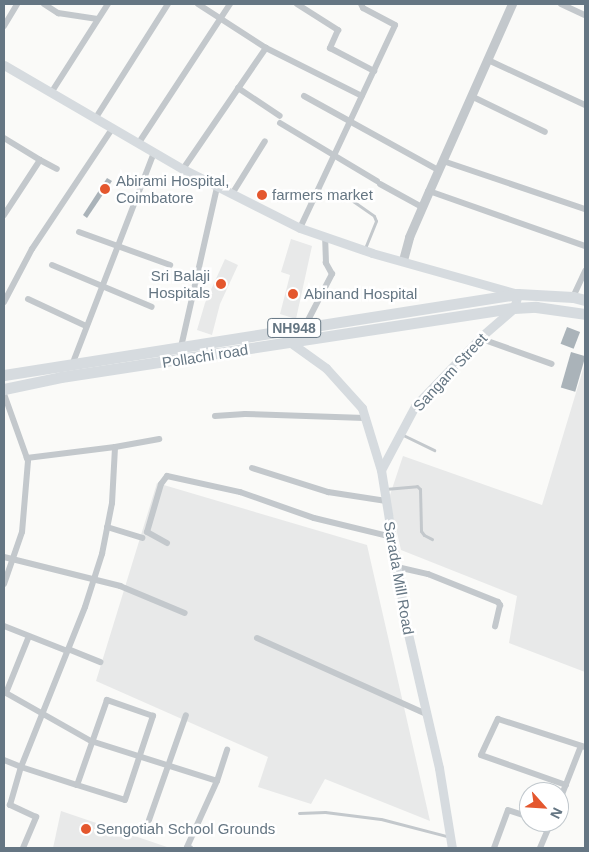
<!DOCTYPE html>
<style>
body{margin:0}
#map{position:relative;width:589px;height:852px;overflow:hidden;background:#fafaf8;font-family:Arial,sans-serif}
div>[style]{position:absolute}
[style*='--x']{left:calc(var(--x)*1px);top:calc(var(--y)*1px);width:calc(var(--w)*1px);rotate:calc(var(--a)*1deg)}
.built>*{inset:0;background:#e8e9e9}
.building>*{inset:0;background:#aab3b9;transform-origin:0 0}
.service>*{height:3px;margin:-1.5px;padding:0 1.5px;transform-origin:1.5px;border-radius:1.5px;background:#c3c8cc}
.minor>*{height:6px;margin:-3px;padding:0 3px;transform-origin:3px;border-radius:3px;background:#c3c8cc}
.tertiary>*{height:9px;margin:-4.5px;padding:0 4.5px;transform-origin:4.5px;border-radius:4.5px;background:#c3c8cc}
.secondary>*{height:9px;margin:-4.5px;padding:0 4.5px;transform-origin:4.5px;border-radius:4.5px;background:#d6dbdf}
.trunk>*{height:11px;margin:-5.5px;padding:0 5.5px;transform-origin:5.5px;border-radius:5.5px;background:#d6dbdf}
.dots>*{width:14px;height:14px;translate:-50% -50%;box-sizing:border-box;border:2px solid #fff;border-radius:50%}
span{translate:-50% -50%;white-space:nowrap;text-align:center;line-height:1.15;-webkit-text-stroke:5px #fff;paint-order:stroke}
.shield-label span{padding:1px 4px;background:#fff;border:1px solid;border-radius:4px;-webkit-text-stroke-width:0}
.shield-label{font-size:14px;color:#657683;font-weight:700}
.poi-label{font-size:15px;color:#657683}
.left{translate:0 -50%;text-align:left}
.right{translate:-100% -50%;text-align:right}
.street-label{font-size:15px;color:#657683}
.frame{position:absolute;inset:0;border:5px solid #657683;pointer-events:none}
.north{position:absolute;left:519px;top:782px;width:50px;height:50px;box-sizing:border-box;background:#fff;border:1px solid #c1c8cd;border-radius:50%;rotate:116deg;font-size:14px;font-weight:700;line-height:20px;text-align:center;color:#657683}
.north::after{content:'';display:block;margin:auto;width:18px;height:22px;background:#e4572e;clip-path:polygon(50% 0,100% 100%,50% 72%,0 100%)}
</style>
<div id="map">
<div class="built">
<i style="clip-path:polygon(291px 239px,312px 246px,296px 319px,280px 314px,290px 275px,281px 272px)"></i>
<i style="clip-path:polygon(225px 259px,238px 265px,220px 304px,212px 335px,197px 330px,205px 303px)"></i>
<i style="clip-path:polygon(585px 363px,585px 672px,509px 643px,517px 596px,401px 550px,389px 498px,403px 456px,542px 505px)"></i>
<i style="clip-path:polygon(157px 483px,367px 545px,430px 821px,325px 779px,311px 804px,258px 787px,268px 757px,96px 681px)"></i>
<i style="clip-path:polygon(61px 811px,170px 848px,53px 848px)"></i>
</div>
<div class="building">
<i style="clip-path:polygon(107px 178px,112px 181px,87px 218px,83px 215px)"></i>
<i style="left:567px;top:327px;width:14px;height:18px;rotate:21deg"></i>
<i style="left:571px;top:352px;width:15px;height:37px;rotate:16deg"></i>
</div>
<div class="service">
<i style="--x:350;--y:199;--w:29;--a:35"></i>
<i style="--x:374;--y:216;--w:5;--a:68"></i>
<i style="--x:376;--y:221;--w:31;--a:112"></i>
<i style="--x:401;--y:434;--w:37;--a:26"></i>
<i style="--x:385;--y:489;--w:32;--a:-5"></i>
<i style="--x:417;--y:486;--w:4;--a:45"></i>
<i style="--x:420;--y:489;--w:42;--a:88.6"></i>
<i style="--x:421;--y:531;--w:5;--a:53"></i>
<i style="--x:424;--y:535;--w:9;--a:27"></i>
<i style="--x:299;--y:813;--w:26;--a:-2"></i>
<i style="--x:325;--y:812;--w:56;--a:7.1"></i>
<i style="--x:381;--y:819;--w:71;--a:14.6"></i>
</div>
<div class="minor">
<i style="--x:44;--y:4;--w:17;--a:33"></i>
<i style="--x:58;--y:13;--w:40;--a:8.5"></i>
<i style="--x:198;--y:4;--w:81;--a:32.9"></i>
<i style="--x:266;--y:48;--w:107;--a:26.6"></i>
<i style="--x:297;--y:4;--w:49;--a:32.4"></i>
<i style="--x:338;--y:30;--w:20;--a:114"></i>
<i style="--x:330;--y:48;--w:50;--a:27.6"></i>
<i style="--x:561;--y:4;--w:26;--a:25"></i>
<i style="--x:4;--y:26;--w:26;--a:-59"></i>
<i style="--x:488;--y:60;--w:107;--a:24.9"></i>
<i style="--x:238;--y:88;--w:50;--a:33.7"></i>
<i style="--x:51;--y:93;--w:106;--a:-57.4"></i>
<i style="--x:304;--y:96;--w:153;--a:28.9"></i>
<i style="--x:471;--y:96;--w:82;--a:25.9"></i>
<i style="--x:95;--y:119;--w:136;--a:-57.6"></i>
<i style="--x:280;--y:123;--w:113;--a:30.9"></i>
<i style="--x:4;--y:138;--w:42;--a:31.4"></i>
<i style="--x:40;--y:160;--w:66;--a:123.2"></i>
<i style="--x:138;--y:144;--w:168;--a:-56.7"></i>
<i style="--x:40;--y:160;--w:19;--a:28"></i>
<i style="--x:443;--y:161;--w:150;--a:18.7"></i>
<i style="--x:183;--y:169;--w:147;--a:-55.6"></i>
<i style="--x:380;--y:184;--w:48;--a:28.7"></i>
<i style="--x:429;--y:191;--w:165;--a:19.4"></i>
<i style="--x:232;--y:194;--w:62;--a:-58.1"></i>
<i style="--x:300;--y:228;--w:224;--a:-64.9"></i>
<i style="--x:395;--y:25;--w:36;--a:-152"></i>
<i style="--x:363;--y:8;--w:4;--a:-117"></i>
<i style="--x:79;--y:232;--w:97;--a:19.9"></i>
<i style="--x:52;--y:265;--w:108;--a:22.8"></i>
<i style="--x:573;--y:297;--w:29;--a:-65"></i>
<i style="--x:28;--y:299;--w:64;--a:25"></i>
<i style="--x:4;--y:302;--w:60;--a:-62.2"></i>
<i style="--x:32;--y:249;--w:144;--a:-56.3"></i>
<i style="--x:305;--y:326;--w:59;--a:-62.6"></i>
<i style="--x:332;--y:274;--w:13;--a:-119"></i>
<i style="--x:326;--y:263;--w:25;--a:-92"></i>
<i style="--x:479;--y:338;--w:77;--a:19.6"></i>
<i style="--x:181;--y:347;--w:164;--a:-77.3"></i>
<i style="--x:72;--y:365;--w:227;--a:-68.9"></i>
<i style="--x:4;--y:394;--w:71;--a:70.3"></i>
<i style="--x:28;--y:461;--w:71;--a:94.8"></i>
<i style="--x:22;--y:532;--w:55;--a:109.1"></i>
<i style="--x:215;--y:416;--w:30;--a:-4"></i>
<i style="--x:245;--y:414;--w:120;--a:1.9"></i>
<i style="--x:115;--y:447;--w:45;--a:-10.3"></i>
<i style="--x:252;--y:468;--w:80;--a:17.5"></i>
<i style="--x:328;--y:492;--w:59;--a:8.8"></i>
<i style="--x:107;--y:527;--w:37;--a:17"></i>
<i style="--x:167;--y:543;--w:23;--a:-151"></i>
<i style="--x:147;--y:532;--w:50;--a:-73.7"></i>
<i style="--x:161;--y:484;--w:10;--a:-53"></i>
<i style="--x:167;--y:476;--w:75;--a:12.4"></i>
<i style="--x:240;--y:492;--w:78;--a:19.4"></i>
<i style="--x:314;--y:518;--w:80;--a:13.7"></i>
<i style="--x:4;--y:557;--w:120;--a:14"></i>
<i style="--x:120;--y:586;--w:70;--a:22.6"></i>
<i style="--x:397;--y:567;--w:32;--a:13"></i>
<i style="--x:428;--y:574;--w:75;--a:21.8"></i>
<i style="--x:498;--y:602;--w:4;--a:56"></i>
<i style="--x:500;--y:605;--w:22;--a:103"></i>
<i style="--x:4;--y:626;--w:68;--a:21.6"></i>
<i style="--x:257;--y:638;--w:185;--a:24.2"></i>
<i style="--x:68;--y:649;--w:35;--a:22"></i>
<i style="--x:4;--y:691;--w:3;--a:45"></i>
<i style="--x:6;--y:693;--w:61;--a:-68"></i>
<i style="--x:6;--y:693;--w:98;--a:29.5"></i>
<i style="--x:91;--y:741;--w:132;--a:17.6"></i>
<i style="--x:4;--y:760;--w:18;--a:22"></i>
<i style="--x:21;--y:767;--w:59;--a:17.8"></i>
<i style="--x:77;--y:785;--w:50;--a:17.4"></i>
<i style="--x:125;--y:800;--w:89;--a:-71.6"></i>
<i style="--x:153;--y:716;--w:49;--a:-160.8"></i>
<i style="--x:107;--y:700;--w:90;--a:109.4"></i>
<i style="--x:566;--y:785;--w:90;--a:-160.6"></i>
<i style="--x:481;--y:755;--w:40;--a:-65"></i>
<i style="--x:498;--y:719;--w:91;--a:17.8"></i>
<i style="--x:559;--y:802;--w:60;--a:-68.6"></i>
<i style="--x:149;--y:820;--w:111;--a:-70.6"></i>
<i style="--x:23;--y:848;--w:34;--a:-67"></i>
<i style="--x:36;--y:817;--w:29;--a:-155"></i>
<i style="--x:10;--y:805;--w:40;--a:-74"></i>
<i style="--x:21;--y:767;--w:172;--a:-68.2"></i>
<i style="--x:85;--y:607;--w:56;--a:-72.2"></i>
<i style="--x:102;--y:554;--w:52;--a:-78.9"></i>
<i style="--x:112;--y:503;--w:56;--a:-86.9"></i>
<i style="--x:115;--y:447;--w:89;--a:172.9"></i>
<i style="--x:190;--y:848;--w:3;--a:-162"></i>
<i style="--x:187;--y:847;--w:72;--a:-65.6"></i>
<i style="--x:217;--y:781;--w:33;--a:-72"></i>
<i style="--x:494;--y:848;--w:40;--a:-69.8"></i>
<i style="--x:508;--y:810;--w:22;--a:18"></i>
<i style="--x:540;--y:848;--w:26;--a:-67"></i>
</div>
<div class="tertiary">
<i style="--x:403;--y:260;--w:24;--a:-75"></i>
<i style="--x:409;--y:237;--w:50;--a:-66.5"></i>
<i style="--x:429;--y:191;--w:205;--a:-66.1"></i>
</div>
<div class="secondary">
<i style="--x:4;--y:65;--w:207;--a:30.2"></i>
<i style="--x:183;--y:169;--w:131;--a:26.8"></i>
<i style="--x:300;--y:228;--w:76;--a:19.1"></i>
<i style="--x:372;--y:253;--w:152;--a:15.7"></i>
<i style="--x:518;--y:294;--w:15;--a:106"></i>
<i style="--x:514;--y:308;--w:41;--a:138.9"></i>
<i style="--x:483;--y:335;--w:98;--a:133.8"></i>
<i style="--x:415;--y:406;--w:72;--a:118"></i>
<i style="--x:287;--y:340;--w:48;--a:35.7"></i>
<i style="--x:326;--y:368;--w:54;--a:48"></i>
<i style="--x:362;--y:408;--w:65;--a:73"></i>
<i style="--x:381;--y:470;--w:157;--a:80.8"></i>
<i style="--x:406;--y:625;--w:147;--a:77"></i>
<i style="--x:439;--y:768;--w:81;--a:80.8"></i>
</div>
<div class="trunk">
<i style="--x:4;--y:375;--w:520;--a:-8.96"></i>
<i style="--x:518;--y:294;--w:55;--a:3.1"></i>
<i style="--x:573;--y:297;--w:12;--a:14"></i>
<i style="--x:4;--y:389;--w:58;--a:-11.9"></i>
<i style="--x:61;--y:377;--w:458;--a:-8.7"></i>
<i style="--x:514;--y:308;--w:22;--a:-3"></i>
<i style="--x:536;--y:307;--w:49;--a:8.1"></i>
</div>
<div class="dots">
<i style="left:105px;top:189px;background:#e4572e"></i>
<i style="left:262px;top:195px;background:#e4572e"></i>
<i style="left:221px;top:284px;background:#e4572e"></i>
<i style="left:293px;top:294px;background:#e4572e"></i>
<i style="left:86px;top:829px;background:#e4572e"></i>
</div>
<div class="shield-label">
<span style="left:294px;top:328px">NH948</span>
</div>
<div class="poi-label">
<span class="left" style="left:116px;top:189px">Abirami Hospital,<br>Coimbatore</span>
<span class="left" style="left:272px;top:195px">farmers market</span>
<span class="right" style="left:210px;top:284px">Sri Balaji<br>Hospitals</span>
<span class="left" style="left:304px;top:294px">Abinand Hospital</span>
<span class="left" style="left:96px;top:829px">Sengotiah School Grounds</span>
</div>
<div class="street-label">
<span style="left:205px;top:356px;rotate:-9deg">Pollachi road</span>
<span style="left:450px;top:372px;rotate:-47deg">Sangam Street</span>
<span style="left:399px;top:578px;rotate:80deg">Sarada Mill Road</span>
</div>
<div class="frame"></div>
<div class="north">N</div>
</div>
